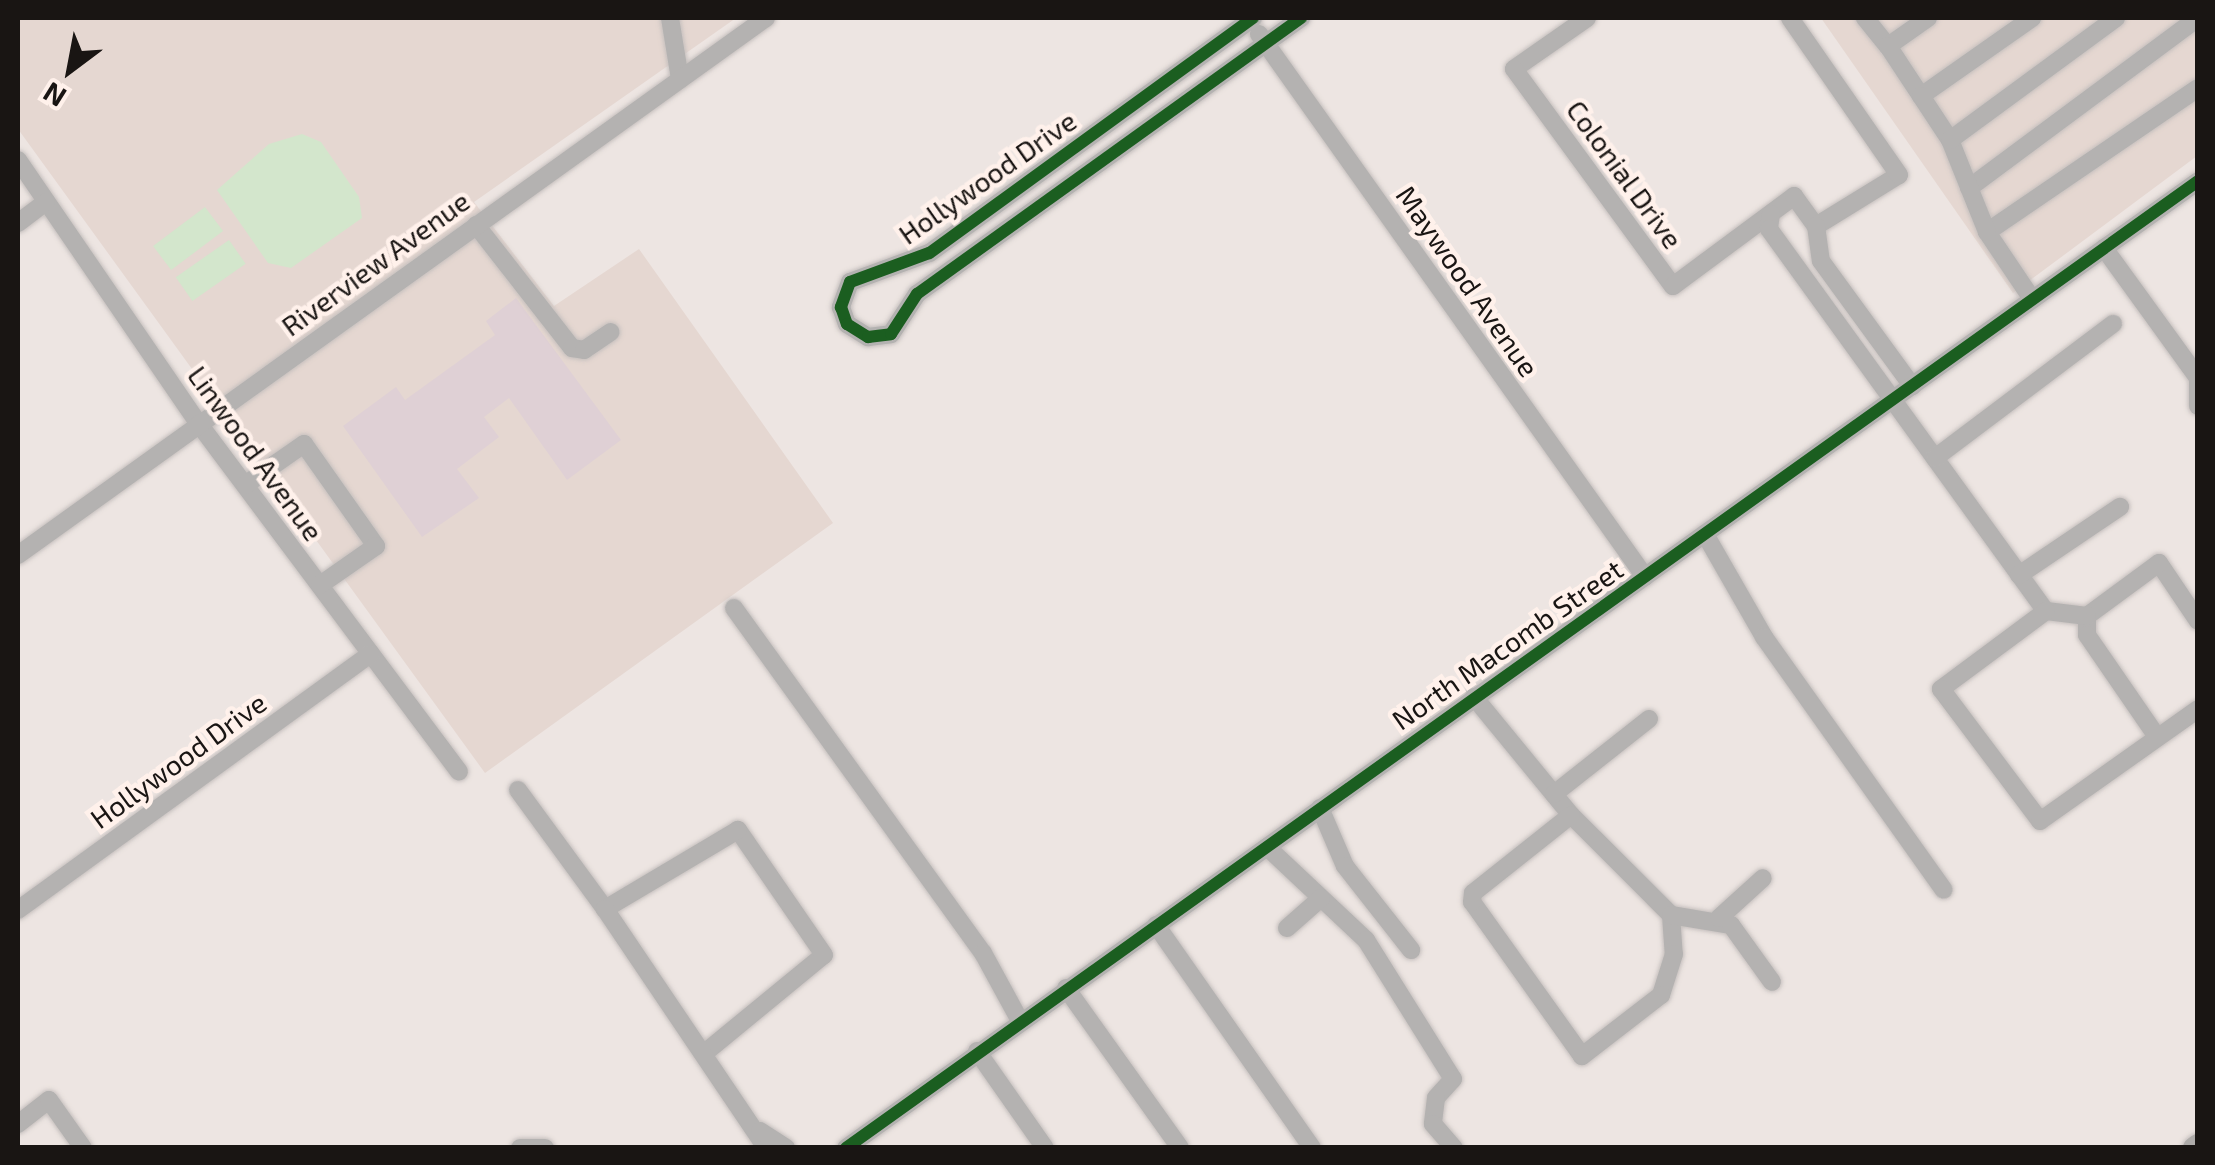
<!DOCTYPE html>
<style>
body{margin:0}
#map{position:relative;width:2215px;height:1165px;overflow:hidden;background:#ede5e2;font-family:"Exo 2",sans-serif}
div>[style]{position:absolute}
[style*='--x']{left:calc(var(--x)*1px);top:calc(var(--y)*1px);width:calc(var(--w)*1px);rotate:calc(var(--a)*1deg)}
.built>*{inset:0;background:#e5d7d1}
.green>*{inset:0;background:#d3e6cc;transform-origin:0 0}
.building>*{inset:0;background:#dfd0d5}
.roads{filter:drop-shadow(0 0 2px #c6c0be) drop-shadow(0 0 2px #c6c0be)}
.minor>*{height:18px;margin:-9px;padding:0 9px;transform-origin:9px;border-radius:9px;background:#b4b2b1}
.major>*{height:22px;margin:-11px;padding:0 11px;transform-origin:11px;border-radius:11px;background:#aeaba9}
.cycleway>*{height:12px;margin:-6px;padding:0 6px;transform-origin:6px;border-radius:6px;background:#1b5e20}
span{translate:-50% -50%;white-space:nowrap;text-align:center;line-height:1.15;-webkit-text-stroke:9px #fff1eb;paint-order:stroke}
.street-label{font-size:28px;color:#191513}
.frame{position:absolute;inset:0;border:20px solid #191513;pointer-events:none}
.north{position:absolute;left:20px;top:20px;width:100px;height:100px;-webkit-text-stroke:8px #fff1eb;paint-order:stroke;rotate:212deg;font-size:28px;font-weight:700;line-height:40px;text-align:center;color:#191513}
.north::after{content:'';display:block;margin:auto;width:35px;height:45px;background:#191513;clip-path:polygon(50% 0,100% 100%,50% 72%,0 100%)}
</style>
<div id="map">
<div class="built">
<i style="clip-path:polygon(18px 18px,736px 18px,474px 202px,554px 306px,639px 249px,833px 523px,485px 773px,18px 129px)"></i>
<i style="clip-path:polygon(1821px 18px,2197px 18px,2197px 156px,2013px 293px)"></i>
</div>
<div class="green">
<i style="clip-path:polygon(302px 134px,321px 142px,359px 197px,362px 218px,291px 268px,268px 263px,217px 190px,269px 144px)"></i>
<i style="left:205px;top:207px;width:30px;height:65px;rotate:53deg"></i>
<i style="left:229px;top:240px;width:29px;height:65px;rotate:55deg"></i>
</div>
<div class="building">
<i style="clip-path:polygon(516px 298px,621px 440px,567px 480px,509px 398px,484px 417px,499px 437px,457px 469px,479px 498px,422px 537px,343px 426px,396px 387px,405px 400px,495px 335px,486px 321px)"></i>
</div>
<div class="roads">
<div class="minor">
<i style="--x:670;--y:18;--w:62;--a:80.7"></i>
<i style="--x:1253;--y:18;--w:400;--a:144"></i>
<i style="--x:929;--y:253;--w:84;--a:159.8"></i>
<i style="--x:850;--y:282;--w:27;--a:110"></i>
<i style="--x:841;--y:307;--w:18;--a:71"></i>
<i style="--x:847;--y:324;--w:25;--a:32"></i>
<i style="--x:868;--y:337;--w:23;--a:-7"></i>
<i style="--x:891;--y:334;--w:48;--a:-57"></i>
<i style="--x:917;--y:294;--w:473;--a:-35.7"></i>
<i style="--x:1587;--y:18;--w:89;--a:145.1"></i>
<i style="--x:1514;--y:69;--w:269;--a:53.8"></i>
<i style="--x:1673;--y:286;--w:151;--a:-36.6"></i>
<i style="--x:1794;--y:196;--w:37;--a:54"></i>
<i style="--x:1816;--y:226;--w:97;--a:-31.6"></i>
<i style="--x:1899;--y:175;--w:191;--a:-124.8"></i>
<i style="--x:1865;--y:18;--w:36;--a:51"></i>
<i style="--x:1928;--y:18;--w:49;--a:145"></i>
<i style="--x:1888;--y:46;--w:60;--a:56.6"></i>
<i style="--x:1921;--y:96;--w:136;--a:-35.1"></i>
<i style="--x:1259;--y:34;--w:666;--a:54.59"></i>
<i style="--x:1921;--y:96;--w:53;--a:56.6"></i>
<i style="--x:18;--y:160;--w:320;--a:55.6"></i>
<i style="--x:199;--y:424;--w:434;--a:53.2"></i>
<i style="--x:1969;--y:188;--w:285;--a:-36.6"></i>
<i style="--x:1771;--y:214;--w:15;--a:98"></i>
<i style="--x:1769;--y:229;--w:472;--a:54.1"></i>
<i style="--x:18;--y:223;--w:35;--a:-37"></i>
<i style="--x:476;--y:225;--w:156;--a:52"></i>
<i style="--x:572;--y:348;--w:12;--a:9"></i>
<i style="--x:584;--y:350;--w:32;--a:-34"></i>
<i style="--x:1816;--y:226;--w:35;--a:82"></i>
<i style="--x:1821;--y:261;--w:155;--a:53.9"></i>
<i style="--x:1987;--y:232;--w:255;--a:-34.3"></i>
<i style="--x:2104;--y:248;--w:160;--a:54.1"></i>
<i style="--x:2032;--y:299;--w:81;--a:-123.9"></i>
<i style="--x:1987;--y:232;--w:99;--a:-111.9"></i>
<i style="--x:1950;--y:140;--w:206;--a:-36.3"></i>
<i style="--x:2198;--y:380;--w:26;--a:90"></i>
<i style="--x:1935;--y:458;--w:223;--a:-37"></i>
<i style="--x:245;--y:485;--w:72;--a:-34.8"></i>
<i style="--x:304;--y:444;--w:125;--a:54.8"></i>
<i style="--x:376;--y:546;--w:68;--a:145.1"></i>
<i style="--x:1705;--y:534;--w:119;--a:60.2"></i>
<i style="--x:1764;--y:637;--w:310;--a:54.6"></i>
<i style="--x:18;--y:555;--w:921;--a:-35.68"></i>
<i style="--x:2019;--y:575;--w:122;--a:-34"></i>
<i style="--x:734;--y:608;--w:425;--a:54.2"></i>
<i style="--x:983;--y:953;--w:77;--a:61.4"></i>
<i style="--x:2087;--y:616;--w:19;--a:90"></i>
<i style="--x:2087;--y:635;--w:124;--a:55.5"></i>
<i style="--x:2198;--y:621;--w:70;--a:-123.9"></i>
<i style="--x:2159;--y:563;--w:89;--a:143.6"></i>
<i style="--x:2087;--y:616;--w:41;--a:-173"></i>
<i style="--x:2046;--y:611;--w:131;--a:143.4"></i>
<i style="--x:1941;--y:689;--w:165;--a:53.1"></i>
<i style="--x:2040;--y:821;--w:194;--a:-35.3"></i>
<i style="--x:1474;--y:697;--w:153;--a:50.6"></i>
<i style="--x:1571;--y:815;--w:141;--a:45"></i>
<i style="--x:1671;--y:915;--w:39;--a:86"></i>
<i style="--x:1674;--y:954;--w:43;--a:107.6"></i>
<i style="--x:1661;--y:995;--w:100;--a:142.3"></i>
<i style="--x:1582;--y:1056;--w:189;--a:-125.5"></i>
<i style="--x:1472;--y:902;--w:9;--a:-84"></i>
<i style="--x:1473;--y:893;--w:125;--a:-38.5"></i>
<i style="--x:518;--y:790;--w:147;--a:53.8"></i>
<i style="--x:1554;--y:794;--w:121;--a:-38.3"></i>
<i style="--x:1320;--y:808;--w:63;--a:66.7"></i>
<i style="--x:1345;--y:866;--w:107;--a:51.8"></i>
<i style="--x:1267;--y:847;--w:136;--a:43.2"></i>
<i style="--x:1366;--y:940;--w:164;--a:58"></i>
<i style="--x:1453;--y:1079;--w:25;--a:132"></i>
<i style="--x:1436;--y:1098;--w:26;--a:97"></i>
<i style="--x:1433;--y:1124;--w:32;--a:49"></i>
<i style="--x:18;--y:910;--w:436;--a:-36"></i>
<i style="--x:1671;--y:915;--w:61;--a:9.5"></i>
<i style="--x:1731;--y:925;--w:70;--a:54.3"></i>
<i style="--x:1719;--y:918;--w:59;--a:-42.3"></i>
<i style="--x:1156;--y:925;--w:272;--a:55"></i>
<i style="--x:1287;--y:928;--w:45;--a:-41.4"></i>
<i style="--x:1066;--y:988;--w:196;--a:54.5"></i>
<i style="--x:707;--y:1051;--w:151;--a:-39.4"></i>
<i style="--x:824;--y:955;--w:152;--a:-124.5"></i>
<i style="--x:738;--y:830;--w:155;--a:149.3"></i>
<i style="--x:605;--y:909;--w:288;--a:56"></i>
<i style="--x:977;--y:1051;--w:118;--a:55"></i>
<i style="--x:18;--y:1124;--w:39;--a:-38"></i>
<i style="--x:49;--y:1100;--w:59;--a:54.7"></i>
<i style="--x:760;--y:1131;--w:31;--a:33"></i>
<i style="--x:520;--y:1148;--w:25;--a:0"></i>
<i style="--x:846;--y:1148;--w:1662;--a:-35.57"></i>
</div>
<div class="major">
<i style="--x:2194;--y:1148;--w:5;--a:-37"></i>
</div>
</div>
<div class="cycleway">
<i style="--x:1253;--y:18;--w:400;--a:144"></i>
<i style="--x:929;--y:253;--w:84;--a:159.8"></i>
<i style="--x:850;--y:282;--w:27;--a:110"></i>
<i style="--x:841;--y:307;--w:18;--a:71"></i>
<i style="--x:847;--y:324;--w:25;--a:32"></i>
<i style="--x:868;--y:337;--w:23;--a:-7"></i>
<i style="--x:891;--y:334;--w:48;--a:-57"></i>
<i style="--x:917;--y:294;--w:473;--a:-35.7"></i>
<i style="--x:846;--y:1148;--w:1662;--a:-35.57"></i>
</div>
<div class="street-label">
<span style="left:1625px;top:174px;rotate:54deg">Colonial Drive</span>
<span style="left:987px;top:177px;rotate:-35deg">Hollywood Drive</span>
<span style="left:375px;top:263px;rotate:-36deg">Riverview Avenue</span>
<span style="left:1468px;top:281px;rotate:55deg">Maywood Avenue</span>
<span style="left:256px;top:453px;rotate:54deg">Linwood Avenue</span>
<span style="left:1507px;top:644px;rotate:-35deg">North Macomb Street</span>
<span style="left:178px;top:760px;rotate:-36deg">Hollywood Drive</span>
</div>
<div class="frame"></div>
<div class="north">N</div>
</div>
